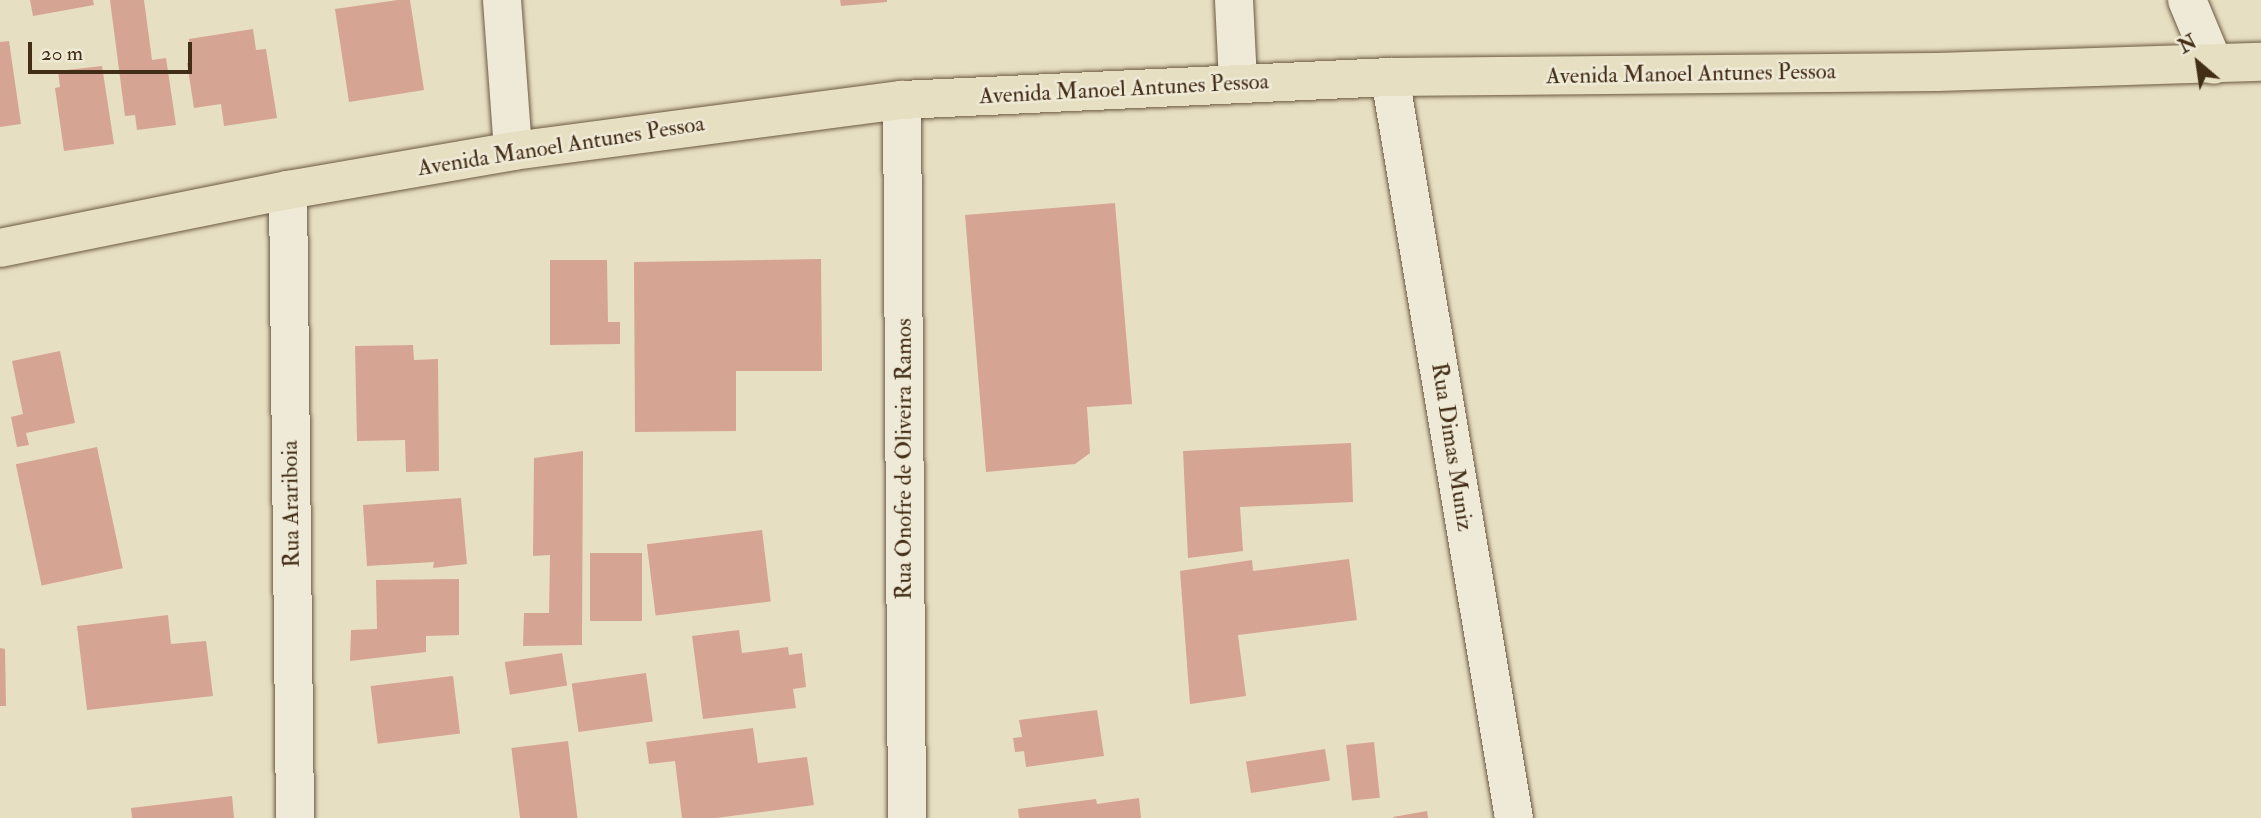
<!DOCTYPE html>
<style>
body{margin:0}
#map{position:relative;width:2261px;height:818px;overflow:hidden;background:#e7dfc2;font-family:"IM FELL Double Pica",serif}
div>[style]{position:absolute}
[style*='--x']{left:calc(var(--x)*1px);top:calc(var(--y)*1px);width:calc(var(--w)*1px);rotate:calc(var(--a)*1deg)}
.building>*{inset:0;background:#d6a492;transform-origin:0 0}
.roads{filter:drop-shadow(0 0 2px #6b5a41) drop-shadow(0 0 2px #6b5a41)}
.street>*{height:38px;margin:-19px;padding:0 19px;transform-origin:19px;border-radius:19px;background:#efead7}
.secondary>*{height:38px;margin:-19px;padding:0 19px;transform-origin:19px;border-radius:19px;background:#efead7}
.primary>*{height:38px;margin:-19px;padding:0 19px;transform-origin:19px;border-radius:19px;background:#e7dfc2}
span{translate:-50% -50%;white-space:nowrap;text-align:center;line-height:1.15;-webkit-text-stroke:5px #efead7;paint-order:stroke}
.street-label{font-size:23px;color:#422d16}
.north{position:absolute;left:2163px;top:28px;width:70px;height:70px;-webkit-text-stroke:5px #efead7;paint-order:stroke;rotate:331deg;font-size:19px;font-weight:700;line-height:28px;text-align:center;color:#422d16}
.north::after{content:'';display:block;margin:auto;width:24px;height:32px;background:#422d16;clip-path:polygon(50% 0,100% 100%,50% 72%,0 100%)}
.scale{position:absolute;left:28px;top:42px;width:164px;height:32px;box-sizing:border-box;border:4px solid #422d16;border-top:0;padding-left:9px;font-size:21px;line-height:24px;white-space:nowrap;color:#422d16;-webkit-text-stroke:5px #efead7;paint-order:stroke}
</style>
<div id="map">
<div class="building">
<i style="clip-path:polygon(30px 0,93px 0,94px 5px,33px 16px)"></i>
<i style="clip-path:polygon(110px 0,144px 0,152px 60px,166px 58px,176px 125px,137px 130px,135px 115px,125px 116px)"></i>
<i style="clip-path:polygon(398px 0,410px 0,424px 90px,349px 102px,335px 9px)"></i>
<i style="clip-path:polygon(840px 0,887px 0,887px 2px,841px 6px)"></i>
<i style="clip-path:polygon(253px 29px,256px 50px,266px 49px,277px 118px,224px 126px,221px 104px,194px 108px,187px 63px,192px 63px,189px 39px)"></i>
<i style="clip-path:polygon(9px 41px,21px 124px,0 127px,0 42px)"></i>
<i style="clip-path:polygon(102px 66px,114px 144px,64px 151px,55px 88px,60px 87px,58px 71px)"></i>
<i style="clip-path:polygon(1115px 203px,1132px 404px,1087px 407px,1090px 453px,1075px 464px,986px 472px,965px 215px)"></i>
<i style="clip-path:polygon(821px 259px,822px 371px,736px 371px,736px 431px,635px 432px,634px 262px)"></i>
<i style="clip-path:polygon(550px 260px,607px 260px,608px 322px,620px 322px,620px 344px,550px 345px)"></i>
<i style="clip-path:polygon(413px 345px,414px 360px,438px 359px,439px 471px,406px 472px,405px 440px,357px 441px,355px 346px)"></i>
<i style="clip-path:polygon(60px 351px,75px 423px,26px 433px,29px 445px,17px 447px,11px 417px,23px 414px,12px 361px)"></i>
<i style="clip-path:polygon(1351px 443px,1353px 502px,1240px 507px,1243px 551px,1188px 558px,1183px 451px)"></i>
<i style="left:97px;top:447px;width:124px;height:83px;rotate:78deg"></i>
<i style="clip-path:polygon(583px 451px,582px 645px,523px 646px,524px 613px,549px 613px,550px 555px,533px 556px,534px 458px)"></i>
<i style="clip-path:polygon(461px 498px,467px 564px,433px 568px,434px 562px,367px 566px,363px 505px)"></i>
<i style="left:762px;top:530px;width:72px;height:116px;rotate:83deg"></i>
<i style="left:590px;top:553px;width:52px;height:68px"></i>
<i style="clip-path:polygon(1349px 559px,1357px 620px,1238px 635px,1246px 696px,1190px 704px,1180px 571px,1252px 560px,1253px 571px)"></i>
<i style="clip-path:polygon(459px 579px,459px 635px,426px 636px,426px 652px,350px 661px,351px 630px,377px 629px,376px 580px)"></i>
<i style="clip-path:polygon(168px 615px,171px 644px,206px 641px,213px 696px,87px 710px,77px 626px)"></i>
<i style="clip-path:polygon(739px 630px,742px 653px,788px 647px,789px 655px,802px 653px,806px 687px,793px 689px,796px 708px,703px 719px,692px 636px)"></i>
<i style="clip-path:polygon(0 648px,5px 649px,6px 706px,0 706px)"></i>
<i style="left:562px;top:653px;width:33px;height:58px;rotate:81deg"></i>
<i style="left:646px;top:673px;width:49px;height:75px;rotate:82deg"></i>
<i style="left:453px;top:676px;width:58px;height:83px;rotate:83deg"></i>
<i style="clip-path:polygon(1097px 710px,1104px 756px,1026px 767px,1024px 751px,1015px 752px,1013px 738px,1022px 737px,1019px 720px)"></i>
<i style="clip-path:polygon(753px 728px,758px 763px,807px 757px,814px 805px,716px 818px,682px 818px,675px 761px,649px 764px,646px 742px)"></i>
<i style="left:568px;top:741px;width:78px;height:57px;rotate:83deg"></i>
<i style="left:1374px;top:742px;width:56px;height:28px;rotate:84deg"></i>
<i style="left:1325px;top:749px;width:32px;height:80px;rotate:81deg"></i>
<i style="clip-path:polygon(232px 796px,234px 818px,132px 818px,131px 808px)"></i>
<i style="clip-path:polygon(1139px 798px,1141px 818px,1019px 818px,1018px 809px,1096px 799px,1097px 804px)"></i>
<i style="clip-path:polygon(1427px 811px,1428px 818px,1394px 818px,1393px 817px)"></i>
</div>
<div class="roads">
<div class="street">
<i style="--x:502;--y:0;--w:151;--a:85.8"></i>
<i style="--x:1234;--y:0;--w:83;--a:87.2"></i>
<i style="--x:1390;--y:77;--w:751;--a:80.5"></i>
<i style="--x:902;--y:100;--w:718;--a:89.6"></i>
<i style="--x:288;--y:190;--w:628;--a:89.36"></i>
</div>
<div class="secondary">
<i style="--x:2187;--y:0;--w:70;--a:67.4"></i>
</div>
<div class="primary">
<i style="--x:0;--y:248;--w:294;--a:-11.4"></i>
<i style="--x:288;--y:190;--w:228;--a:-9.8"></i>
<i style="--x:513;--y:151;--w:392;--a:-7.5"></i>
<i style="--x:902;--y:100;--w:489;--a:-2.7"></i>
<i style="--x:1390;--y:77;--w:547;--a:-0.52"></i>
<i style="--x:1937;--y:72;--w:324;--a:-1.8"></i>
</div>
</div>
<div class="street-label">
<span style="left:1691px;top:74px;rotate:-1deg">Avenida Manoel Antunes Pessoa</span>
<span style="left:1124px;top:89px;rotate:-3deg">Avenida Manoel Antunes Pessoa</span>
<span style="left:561px;top:146px;rotate:-9deg">Avenida Manoel Antunes Pessoa</span>
<span style="left:1452px;top:447px;rotate:81deg">Rua Dimas Muniz</span>
<span style="left:904px;top:459px;rotate:-90deg">Rua Onofre de Oliveira Ramos</span>
<span style="left:291px;top:504px;rotate:-91deg">Rua Arariboia</span>
</div>
<div class="north">N</div>
<div class="scale">20 m</div>
</div>
